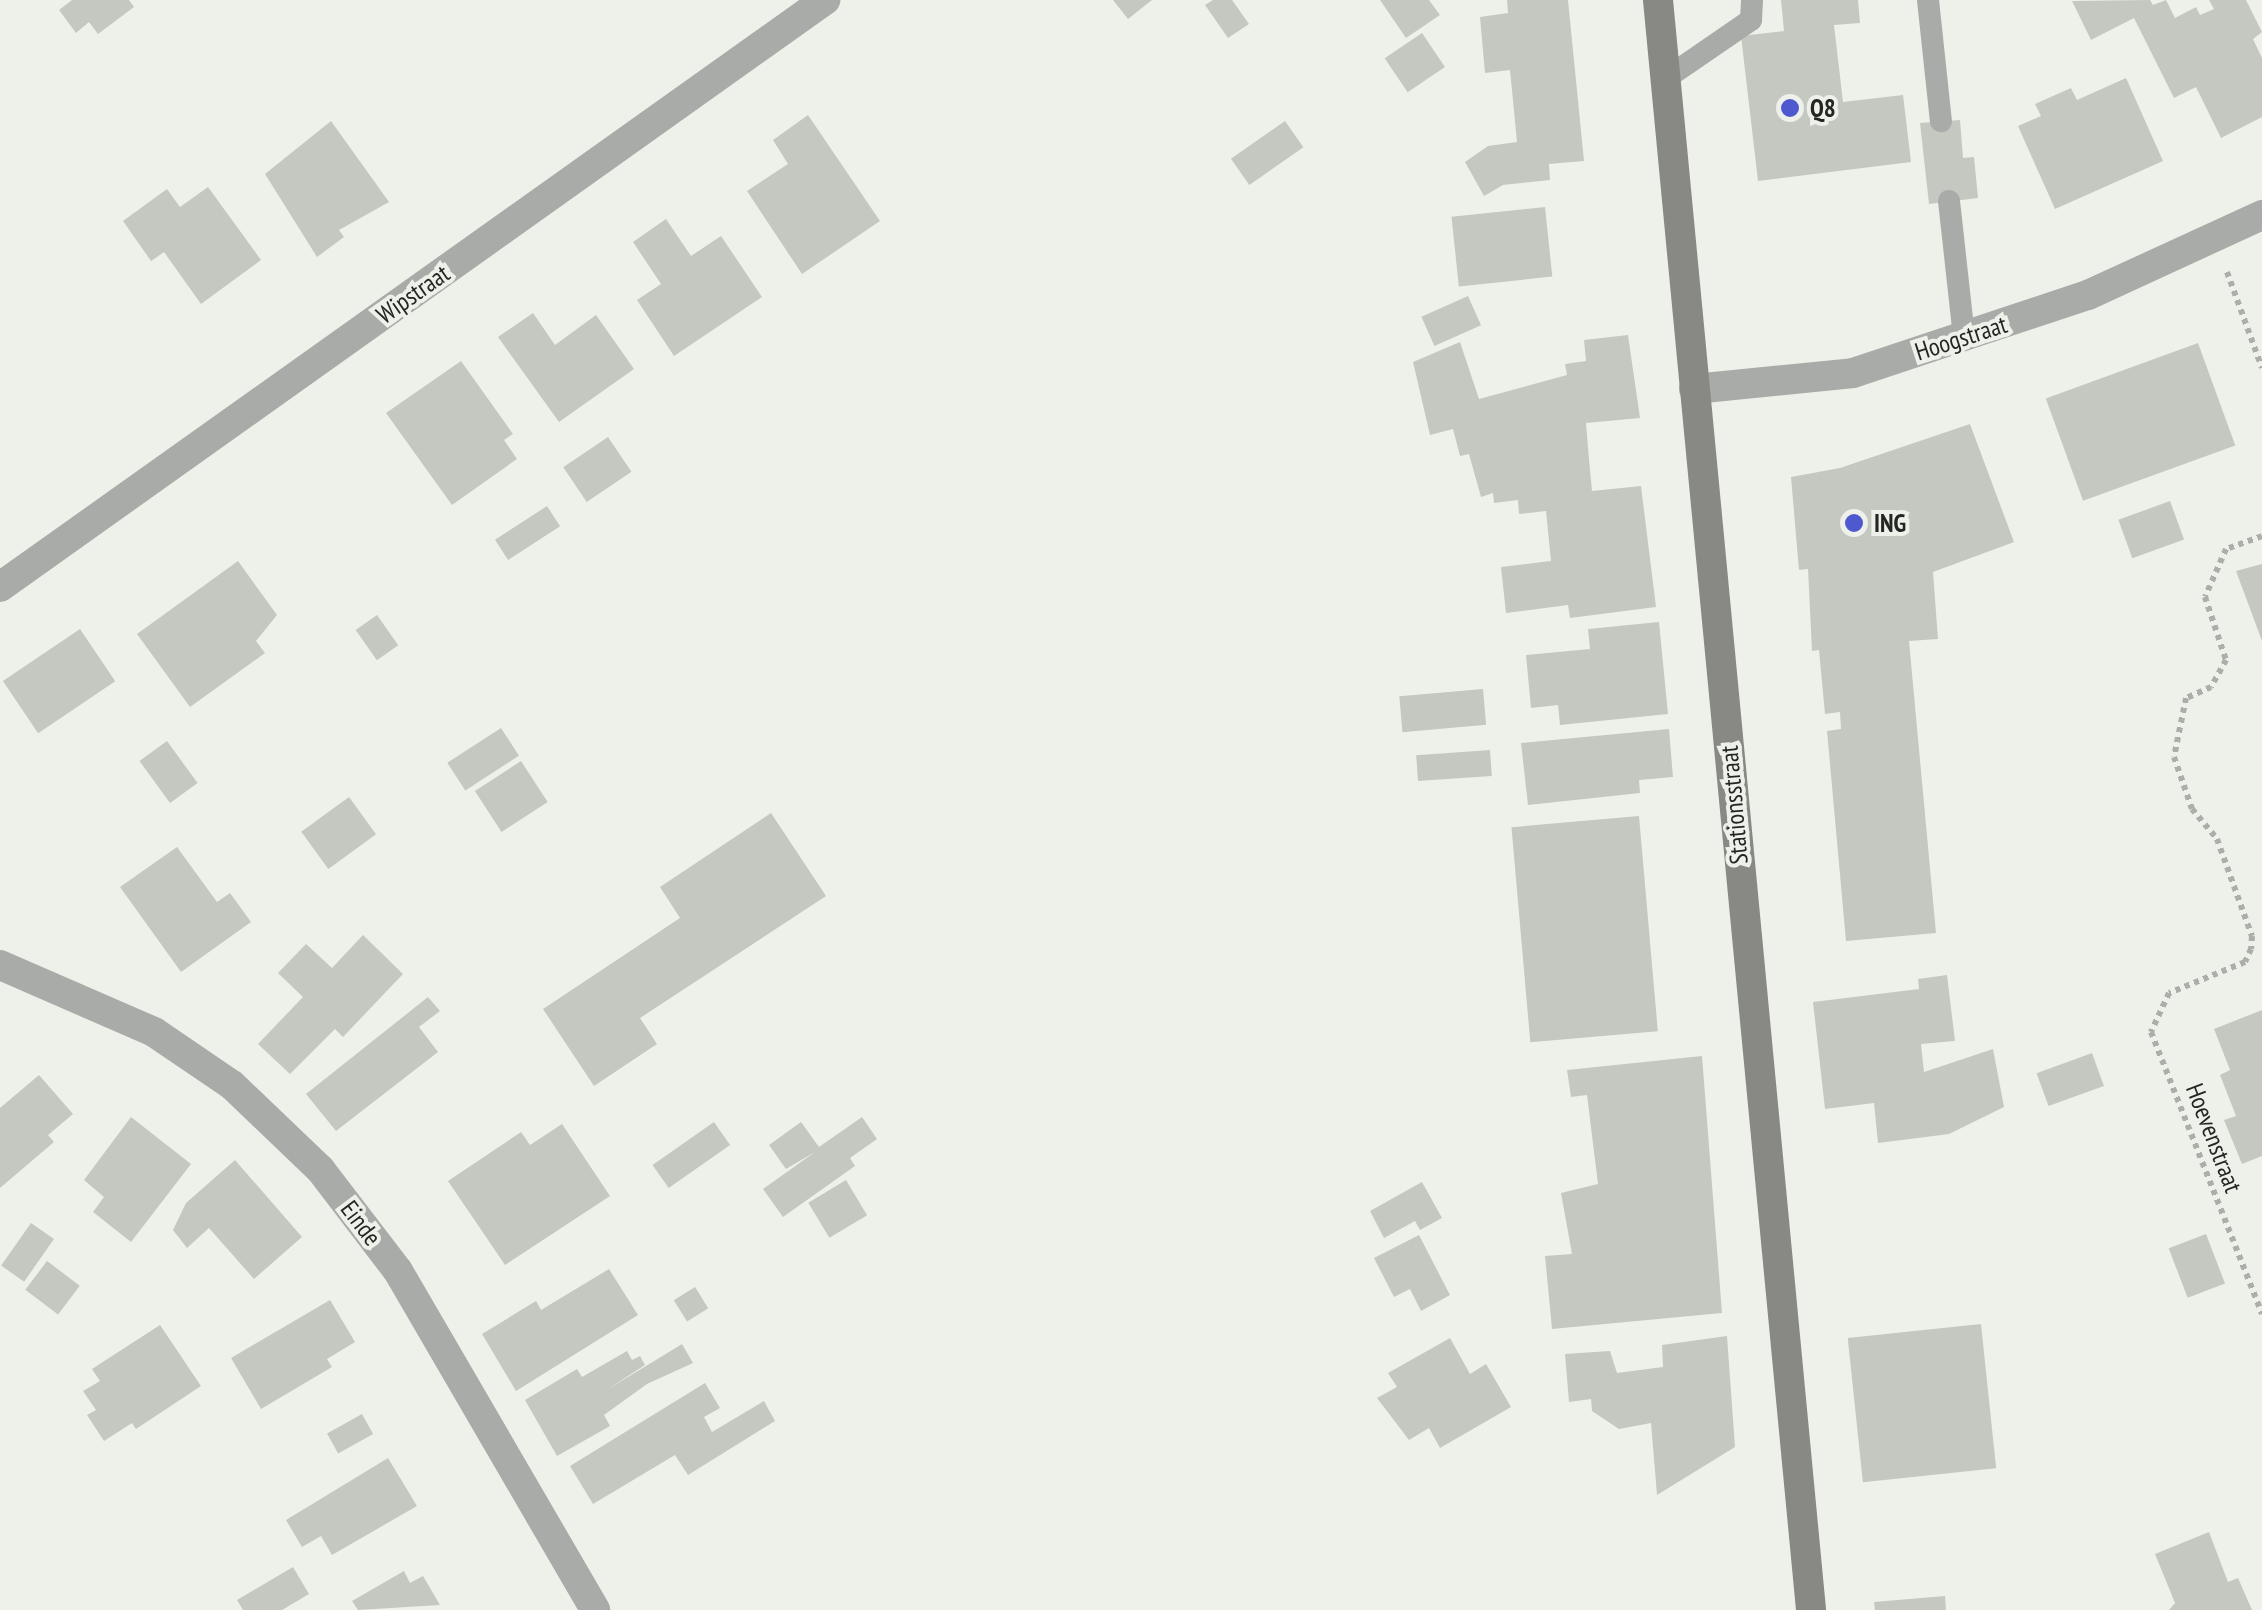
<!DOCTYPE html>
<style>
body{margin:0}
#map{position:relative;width:2262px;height:1610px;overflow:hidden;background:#eef1ea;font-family:"PT Sans Narrow",sans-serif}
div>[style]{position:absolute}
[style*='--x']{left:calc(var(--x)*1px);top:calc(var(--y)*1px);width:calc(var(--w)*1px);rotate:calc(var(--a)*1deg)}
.building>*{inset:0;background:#c5c8c1;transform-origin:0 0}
.path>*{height:6px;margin-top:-3px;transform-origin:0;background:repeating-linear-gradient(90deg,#acaea9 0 5px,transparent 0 10px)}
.service>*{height:22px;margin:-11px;padding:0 11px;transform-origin:11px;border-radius:11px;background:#a9aba8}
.minor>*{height:30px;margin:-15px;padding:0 15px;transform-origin:15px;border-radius:15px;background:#a9aba8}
.secondary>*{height:30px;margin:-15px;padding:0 15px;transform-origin:15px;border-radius:15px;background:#888985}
.dots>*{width:28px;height:28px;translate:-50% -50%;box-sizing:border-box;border:5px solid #eef1ea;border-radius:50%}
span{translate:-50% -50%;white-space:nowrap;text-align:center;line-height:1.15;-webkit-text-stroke:8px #eef1ea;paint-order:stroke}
.poi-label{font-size:25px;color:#252624;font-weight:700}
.left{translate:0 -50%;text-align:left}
.street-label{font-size:25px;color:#252624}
</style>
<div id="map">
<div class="building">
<i style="clip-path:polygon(72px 0,129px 0,134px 7px,98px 34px,89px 22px,76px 33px,59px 10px)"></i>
<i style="clip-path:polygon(1113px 0,1152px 0,1128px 19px)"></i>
<i style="clip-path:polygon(1213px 0,1232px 0,1249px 24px,1228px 38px,1205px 5px)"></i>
<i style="clip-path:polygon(1380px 0,1429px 0,1440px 15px,1406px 38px)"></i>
<i style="clip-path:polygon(1507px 0,1568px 0,1584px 161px,1549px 164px,1550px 180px,1503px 185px,1484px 196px,1465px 162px,1488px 146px,1517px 142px,1510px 70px,1485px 73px,1480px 17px,1508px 13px)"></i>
<i style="clip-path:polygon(1781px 0,1858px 0,1860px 23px,1834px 25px,1843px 102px,1903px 95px,1911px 162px,1758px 181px,1741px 36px,1784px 31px)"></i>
<i style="clip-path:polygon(2150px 0,2153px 5px,2166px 0,2175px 18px,2196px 7px,2200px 15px,2214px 9px,2209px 0,2246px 0,2262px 32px,2253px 39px,2262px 58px,2262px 117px,2221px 138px,2196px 87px,2174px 98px,2134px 18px,2091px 40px,2072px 1px)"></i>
<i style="left:1422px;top:33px;width:41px;height:45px;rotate:56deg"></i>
<i style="clip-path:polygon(2126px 78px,2163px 161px,2055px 209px,2018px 126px,2041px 116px,2035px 104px,2071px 88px,2077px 100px)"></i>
<i style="clip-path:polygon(808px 115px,880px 221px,802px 274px,747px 191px,788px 164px,773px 140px)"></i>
<i style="clip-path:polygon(1960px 120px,1963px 158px,1974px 157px,1978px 198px,1929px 204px,1920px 123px)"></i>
<i style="clip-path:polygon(331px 121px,389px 202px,339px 230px,344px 237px,317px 257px,265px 174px)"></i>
<i style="left:1285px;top:121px;width:32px;height:66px;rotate:55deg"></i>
<i style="clip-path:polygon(208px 187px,261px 260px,201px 304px,164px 252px,151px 261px,123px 221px,167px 189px,180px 207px)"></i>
<i style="left:1545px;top:207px;width:70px;height:94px;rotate:84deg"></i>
<i style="clip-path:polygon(666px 219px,691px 256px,721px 236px,762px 297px,674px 356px,637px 300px,661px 284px,633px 242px)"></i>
<i style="left:1468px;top:296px;width:32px;height:51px;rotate:66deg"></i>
<i style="clip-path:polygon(533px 313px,555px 345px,596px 315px,634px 369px,559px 422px,498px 337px)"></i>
<i style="clip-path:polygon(1628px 335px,1640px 418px,1586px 423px,1589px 459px,1592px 491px,1641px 486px,1656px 607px,1570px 618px,1568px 605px,1506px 613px,1501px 567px,1551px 561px,1546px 511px,1519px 514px,1518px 500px,1494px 503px,1493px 493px,1481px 497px,1469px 454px,1460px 456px,1453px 429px,1430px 435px,1413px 362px,1460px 342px,1479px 399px,1567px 375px,1565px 364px,1586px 361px,1584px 340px)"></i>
<i style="left:2198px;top:343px;width:109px;height:162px;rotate:70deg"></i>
<i style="clip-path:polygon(461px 361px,513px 434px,504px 440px,517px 459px,452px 505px,386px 413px)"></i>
<i style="clip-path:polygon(1970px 424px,2014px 542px,1933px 572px,1938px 639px,1909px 641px,1936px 933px,1846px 941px,1827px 731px,1841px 729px,1840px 712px,1825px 714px,1819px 650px,1812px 651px,1808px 569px,1799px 570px,1791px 477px,1840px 468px)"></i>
<i style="left:608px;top:437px;width:42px;height:54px;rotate:56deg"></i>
<i style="left:2170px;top:501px;width:41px;height:55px;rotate:70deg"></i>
<i style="left:547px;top:506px;width:24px;height:62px;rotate:57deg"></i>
<i style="clip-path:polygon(238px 561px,277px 615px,256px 641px,265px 653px,190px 707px,137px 634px)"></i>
<i style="clip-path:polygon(2262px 564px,2262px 641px,2236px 571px)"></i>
<i style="left:377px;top:615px;width:37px;height:26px;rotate:55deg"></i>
<i style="clip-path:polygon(1659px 622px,1668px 714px,1560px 725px,1558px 705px,1531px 708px,1526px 655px,1590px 649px,1588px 629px)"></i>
<i style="left:80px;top:629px;width:63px;height:93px;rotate:56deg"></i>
<i style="left:1483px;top:689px;width:36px;height:84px;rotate:85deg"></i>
<i style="left:501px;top:728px;width:33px;height:64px;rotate:57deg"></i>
<i style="clip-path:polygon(1669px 729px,1673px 777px,1639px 780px,1640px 793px,1528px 805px,1521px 743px)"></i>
<i style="left:167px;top:741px;width:52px;height:34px;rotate:54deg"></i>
<i style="left:1490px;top:750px;width:26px;height:74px;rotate:86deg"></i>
<i style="left:521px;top:761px;width:49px;height:55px;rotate:57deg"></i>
<i style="left:349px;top:797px;width:46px;height:59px;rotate:54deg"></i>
<i style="clip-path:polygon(771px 813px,826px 896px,640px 1018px,657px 1044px,594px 1086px,543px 1009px,680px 918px,660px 887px)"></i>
<i style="left:1639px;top:816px;width:216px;height:128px;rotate:85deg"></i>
<i style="clip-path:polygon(177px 847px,217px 902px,230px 893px,251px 922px,181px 972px,120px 887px)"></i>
<i style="clip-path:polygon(363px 935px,403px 974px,343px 1037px,335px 1029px,290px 1074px,258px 1044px,303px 997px,278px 973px,306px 944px,332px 968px)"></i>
<i style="clip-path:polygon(1947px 975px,1955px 1041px,1921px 1044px,1924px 1072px,1993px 1049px,2004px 1107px,1949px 1134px,1878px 1143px,1874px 1103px,1825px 1109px,1813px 1002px,1919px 989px,1918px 979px)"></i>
<i style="clip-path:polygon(428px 997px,440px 1011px,419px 1027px,438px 1052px,336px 1131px,306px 1094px)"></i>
<i style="clip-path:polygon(2262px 1010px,2262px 1156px,2242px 1164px,2224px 1120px,2236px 1116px,2220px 1075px,2230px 1070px,2214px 1029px)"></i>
<i style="left:2092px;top:1053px;width:35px;height:59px;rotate:70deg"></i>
<i style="clip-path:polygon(1702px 1056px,1722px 1313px,1552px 1329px,1545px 1256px,1572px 1254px,1561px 1193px,1598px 1184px,1587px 1095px,1571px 1097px,1567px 1070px)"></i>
<i style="clip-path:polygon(39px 1075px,73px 1114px,48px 1135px,54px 1142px,0 1188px,0 1108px)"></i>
<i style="clip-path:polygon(131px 1117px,191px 1164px,131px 1242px,93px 1212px,104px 1197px,84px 1180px)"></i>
<i style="clip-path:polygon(862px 1117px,877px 1139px,850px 1158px,855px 1166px,783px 1217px,763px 1189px,815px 1152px,786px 1169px,769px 1145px,801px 1122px,819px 1147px)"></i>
<i style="left:714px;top:1122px;width:28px;height:75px;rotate:55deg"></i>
<i style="clip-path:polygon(562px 1124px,610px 1196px,505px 1265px,448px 1181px,521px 1132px,530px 1145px)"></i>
<i style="clip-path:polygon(235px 1160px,302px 1237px,254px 1279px,209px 1228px,187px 1248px,173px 1230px,186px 1203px)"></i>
<i style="left:846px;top:1180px;width:41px;height:44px;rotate:59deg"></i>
<i style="clip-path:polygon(1422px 1182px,1442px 1218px,1420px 1230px,1415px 1221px,1384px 1238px,1370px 1211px)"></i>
<i style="left:31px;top:1223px;width:28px;height:52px;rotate:35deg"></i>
<i style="left:2206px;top:1234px;width:53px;height:40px;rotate:69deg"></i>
<i style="clip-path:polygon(1419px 1235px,1450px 1295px,1421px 1311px,1410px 1289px,1394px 1297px,1374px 1258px)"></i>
<i style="left:47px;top:1261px;width:41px;height:36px;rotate:37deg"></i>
<i style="clip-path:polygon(609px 1269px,638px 1315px,516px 1391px,482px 1334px,536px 1301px,541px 1310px)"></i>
<i style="left:695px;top:1287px;width:25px;height:25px;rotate:58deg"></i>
<i style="clip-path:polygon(330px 1300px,355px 1342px,327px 1359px,332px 1367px,261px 1409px,231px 1358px)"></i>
<i style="left:1981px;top:1324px;width:145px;height:134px;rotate:84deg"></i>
<i style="clip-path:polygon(160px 1325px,201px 1386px,136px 1429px,132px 1423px,104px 1441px,87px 1415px,96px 1410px,83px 1391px,100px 1381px,92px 1369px)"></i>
<i style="clip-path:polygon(1727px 1336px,1735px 1447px,1657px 1495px,1651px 1423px,1619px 1429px,1592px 1411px,1591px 1399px,1569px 1402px,1565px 1354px,1610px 1351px,1617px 1373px,1663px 1367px,1662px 1345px)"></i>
<i style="clip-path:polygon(1450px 1338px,1470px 1374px,1486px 1364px,1511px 1407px,1440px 1448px,1429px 1428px,1409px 1440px,1377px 1398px,1397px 1387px,1388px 1373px)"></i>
<i style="clip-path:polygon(682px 1344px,693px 1363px,647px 1384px,604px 1415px,610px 1426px,557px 1456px,525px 1400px,577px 1369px,582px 1377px,627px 1351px,632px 1360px,640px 1356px,645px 1365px,605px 1391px)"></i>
<i style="clip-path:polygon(705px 1383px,720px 1408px,704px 1417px,712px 1432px,764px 1401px,775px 1421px,688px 1475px,675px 1455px,593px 1504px,570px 1466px)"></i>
<i style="left:362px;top:1414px;width:23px;height:40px;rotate:61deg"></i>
<i style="clip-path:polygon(388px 1458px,417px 1506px,332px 1555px,321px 1536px,302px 1547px,286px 1520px)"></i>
<i style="clip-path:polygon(2209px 1532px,2228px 1582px,2238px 1578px,2252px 1610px,2169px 1610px,2175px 1603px,2155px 1554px)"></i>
<i style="clip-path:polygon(293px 1567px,309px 1594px,282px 1610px,243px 1610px,237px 1600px)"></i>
<i style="clip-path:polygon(404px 1571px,410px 1583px,423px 1576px,440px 1605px,358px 1610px,352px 1601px)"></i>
<i style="clip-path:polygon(1945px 1596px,1946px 1610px,1875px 1610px,1874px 1602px)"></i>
</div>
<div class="path">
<i style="--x:2227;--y:272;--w:102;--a:70"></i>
<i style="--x:2262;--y:536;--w:38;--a:160"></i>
<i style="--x:2226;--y:549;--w:52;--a:113.6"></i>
<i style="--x:2205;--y:597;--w:66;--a:71.6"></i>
<i style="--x:2226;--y:660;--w:31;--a:119"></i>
<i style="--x:2211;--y:687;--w:27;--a:156"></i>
<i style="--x:2186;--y:698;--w:60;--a:101.5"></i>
<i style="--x:2174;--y:757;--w:55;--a:70.9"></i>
<i style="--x:2192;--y:809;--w:39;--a:50"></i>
<i style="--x:2217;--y:839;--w:103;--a:70.2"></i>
<i style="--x:2252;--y:936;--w:13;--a:94"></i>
<i style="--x:2251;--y:949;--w:14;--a:115"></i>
<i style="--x:2245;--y:962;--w:82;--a:157.8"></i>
<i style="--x:2169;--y:993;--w:43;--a:114.8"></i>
<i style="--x:2151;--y:1032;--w:303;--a:68.5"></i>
</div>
<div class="service">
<i style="--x:1928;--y:0;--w:122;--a:83.9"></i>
<i style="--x:1665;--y:79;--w:104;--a:-34.5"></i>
<i style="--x:1751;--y:20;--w:20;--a:-87"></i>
<i style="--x:1949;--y:201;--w:137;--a:83.7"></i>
</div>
<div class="minor">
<i style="--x:1694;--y:389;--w:160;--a:-5.7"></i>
<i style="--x:1853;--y:373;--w:248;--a:-18.4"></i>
<i style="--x:2088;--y:295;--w:192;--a:-24.7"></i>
<i style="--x:0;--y:587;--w:1013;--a:-35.43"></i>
<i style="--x:0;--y:965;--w:168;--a:23.5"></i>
<i style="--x:154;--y:1032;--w:94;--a:34.2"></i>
<i style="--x:232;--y:1085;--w:122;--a:43.7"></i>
<i style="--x:320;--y:1169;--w:128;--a:52.6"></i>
<i style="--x:398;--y:1271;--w:392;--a:59.8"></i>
</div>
<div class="secondary">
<i style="--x:1658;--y:0;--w:1617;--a:84.57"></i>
</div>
<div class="dots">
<i style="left:1790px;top:108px;background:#4f59cf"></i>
<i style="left:1854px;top:523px;background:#4f59cf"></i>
</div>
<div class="poi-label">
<span class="left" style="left:1810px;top:108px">Q8</span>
<span class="left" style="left:1874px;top:523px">ING</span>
</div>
<div class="street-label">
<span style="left:413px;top:294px;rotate:-35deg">Wipstraat</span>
<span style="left:1961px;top:338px;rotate:-18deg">Hoogstraat</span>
<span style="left:1734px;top:805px;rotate:-95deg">Stationsstraat</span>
<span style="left:2214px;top:1138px;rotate:69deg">Hoevenstraat</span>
<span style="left:361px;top:1223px;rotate:53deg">Einde</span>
</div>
</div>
